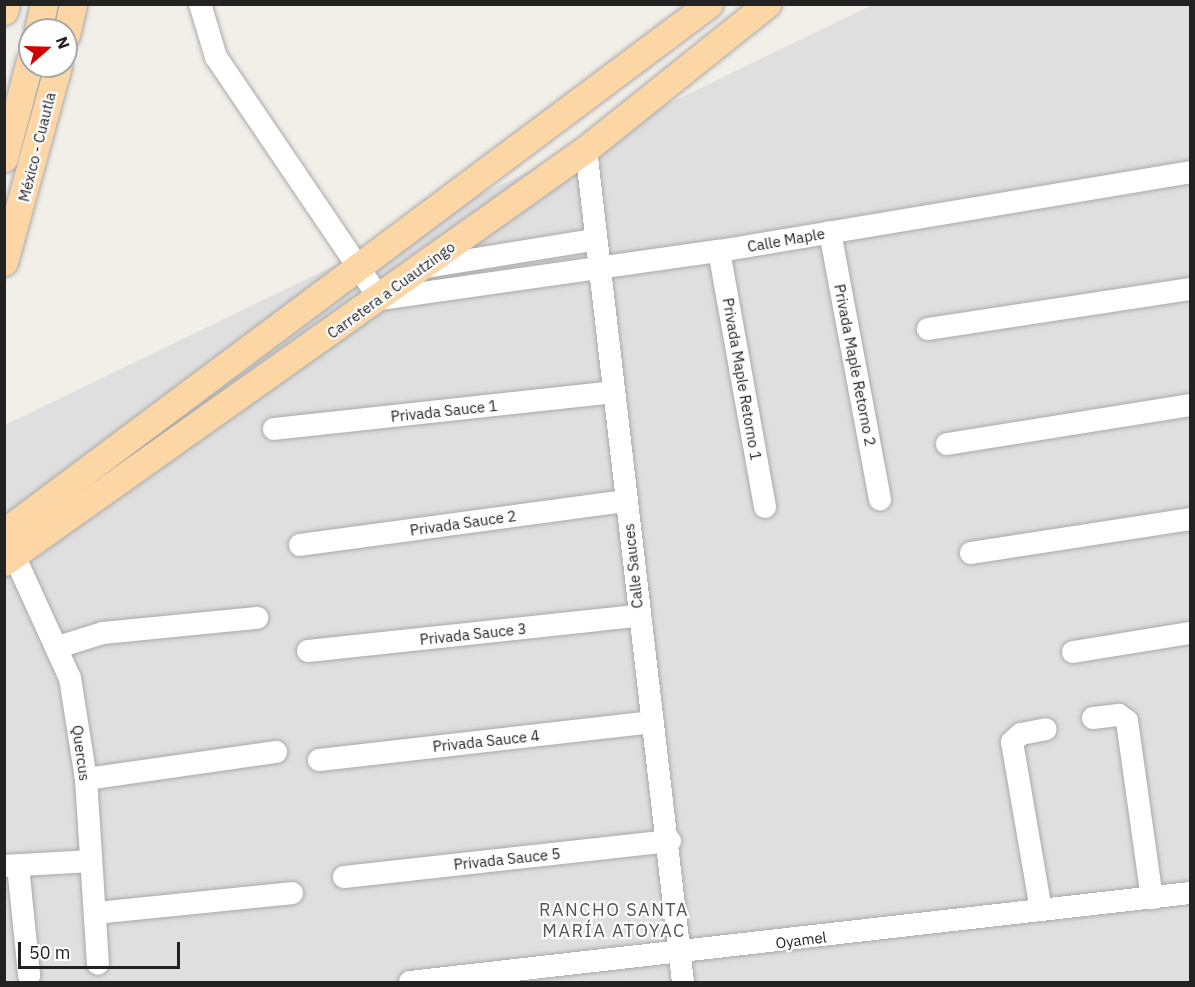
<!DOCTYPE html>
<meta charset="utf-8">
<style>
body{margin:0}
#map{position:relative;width:1195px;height:987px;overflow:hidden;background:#f2efe9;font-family:"IBM Plex Sans",sans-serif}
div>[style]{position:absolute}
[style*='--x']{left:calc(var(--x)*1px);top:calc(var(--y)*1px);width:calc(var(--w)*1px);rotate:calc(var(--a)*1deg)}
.residential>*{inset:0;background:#e0dfdf}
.roads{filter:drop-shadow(0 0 2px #a9a9a9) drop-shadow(0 0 2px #a9a9a9)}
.minor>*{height:22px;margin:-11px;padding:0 11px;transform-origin:11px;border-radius:11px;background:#fff}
.major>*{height:27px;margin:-13.5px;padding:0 13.5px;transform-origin:13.5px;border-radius:13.5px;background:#fcd6a4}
span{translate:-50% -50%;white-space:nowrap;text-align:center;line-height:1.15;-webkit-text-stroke:4.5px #fff;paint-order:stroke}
.street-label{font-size:15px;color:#222}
.quarter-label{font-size:18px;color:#555;letter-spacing:1.5px}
.frame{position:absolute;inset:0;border:6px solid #222;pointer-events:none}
.north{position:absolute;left:18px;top:18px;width:60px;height:60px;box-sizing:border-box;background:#fff;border:2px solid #a7a7a7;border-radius:50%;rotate:70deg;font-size:16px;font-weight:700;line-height:24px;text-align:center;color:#222}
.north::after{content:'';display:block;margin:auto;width:21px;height:27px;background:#d40000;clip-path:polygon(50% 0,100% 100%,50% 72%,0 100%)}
.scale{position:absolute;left:18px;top:942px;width:162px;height:27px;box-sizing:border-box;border:3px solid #222;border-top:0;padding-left:8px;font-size:18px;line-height:21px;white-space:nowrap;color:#222;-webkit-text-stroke:4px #fff;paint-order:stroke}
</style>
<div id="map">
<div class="residential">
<i style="clip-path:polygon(872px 5px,1190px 5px,1190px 982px,5px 982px,5px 425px)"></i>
</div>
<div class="roads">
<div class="minor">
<i style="--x:200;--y:4;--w:55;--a:73.2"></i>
<i style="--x:216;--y:57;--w:292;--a:55.9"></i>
<i style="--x:380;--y:299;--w:342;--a:-8.1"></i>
<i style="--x:719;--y:251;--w:478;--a:-9.5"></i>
<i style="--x:586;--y:149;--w:839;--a:83.36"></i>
<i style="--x:830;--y:232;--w:272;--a:79.4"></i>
<i style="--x:719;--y:251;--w:260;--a:79.8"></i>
<i style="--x:420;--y:268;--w:175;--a:-9.2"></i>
<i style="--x:928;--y:329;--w:265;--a:-8.7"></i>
<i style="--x:274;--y:429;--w:341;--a:-6.2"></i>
<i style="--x:947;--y:444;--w:246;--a:-9.1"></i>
<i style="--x:7;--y:540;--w:152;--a:65.5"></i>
<i style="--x:70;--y:678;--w:102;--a:81"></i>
<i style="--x:86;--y:779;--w:185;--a:86.3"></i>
<i style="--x:300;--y:545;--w:329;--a:-7.7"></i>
<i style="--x:971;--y:553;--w:222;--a:-8.8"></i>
<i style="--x:58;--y:647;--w:47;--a:-17.3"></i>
<i style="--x:103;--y:633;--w:155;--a:-5.6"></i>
<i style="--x:308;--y:651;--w:332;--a:-6.1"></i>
<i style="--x:1073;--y:652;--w:119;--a:-9.2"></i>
<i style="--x:1093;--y:718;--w:26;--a:-7"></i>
<i style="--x:1119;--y:715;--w:10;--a:37"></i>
<i style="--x:1127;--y:721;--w:179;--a:82"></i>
<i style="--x:319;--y:760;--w:336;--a:-6.5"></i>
<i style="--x:86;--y:779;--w:192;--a:-8.1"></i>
<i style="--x:4;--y:866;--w:87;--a:-3.3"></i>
<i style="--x:18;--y:866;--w:110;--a:84.2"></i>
<i style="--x:344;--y:877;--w:328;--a:-6.3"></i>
<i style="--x:1041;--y:910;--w:170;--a:-99.8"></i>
<i style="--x:1012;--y:742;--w:12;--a:-42"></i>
<i style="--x:1021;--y:734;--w:25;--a:-11"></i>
<i style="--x:96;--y:913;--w:197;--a:-5.8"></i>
<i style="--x:410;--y:982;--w:785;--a:-6.51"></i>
</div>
<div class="major">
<i style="--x:4;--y:11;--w:7;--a:-74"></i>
<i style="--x:38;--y:30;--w:27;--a:-77"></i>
<i style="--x:66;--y:35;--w:32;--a:-77"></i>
<i style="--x:4;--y:158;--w:101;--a:-75.1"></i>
<i style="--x:4;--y:262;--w:203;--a:-74.6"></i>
<i style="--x:4;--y:532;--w:881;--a:-36.83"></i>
<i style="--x:4;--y:562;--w:714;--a:-35.36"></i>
<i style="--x:586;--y:149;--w:232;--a:-38.7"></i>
</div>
</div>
<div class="street-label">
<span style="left:37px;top:147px;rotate:-76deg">México - Cuautla</span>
<span style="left:786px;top:240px;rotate:-10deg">Calle Maple</span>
<span style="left:391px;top:290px;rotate:-36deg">Carretera a Cuautzingo</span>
<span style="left:855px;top:365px;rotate:79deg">Privada Maple Retorno 2</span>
<span style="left:742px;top:379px;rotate:80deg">Privada Maple Retorno 1</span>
<span style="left:444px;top:411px;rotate:-6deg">Privada Sauce 1</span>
<span style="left:463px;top:523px;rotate:-8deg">Privada Sauce 2</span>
<span style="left:633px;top:566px;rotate:-96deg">Calle Sauces</span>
<span style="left:473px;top:634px;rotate:-6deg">Privada Sauce 3</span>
<span style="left:486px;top:741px;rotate:-6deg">Privada Sauce 4</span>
<span style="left:81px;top:753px;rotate:82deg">Quercus</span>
<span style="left:507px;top:859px;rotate:-6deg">Privada Sauce 5</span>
<span style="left:801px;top:940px;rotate:-7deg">Oyamel</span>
</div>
<div class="quarter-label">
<span style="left:614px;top:921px">RANCHO SANTA<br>MARÍA ATOYAC</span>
</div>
<div class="frame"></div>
<div class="north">N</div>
<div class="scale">50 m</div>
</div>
